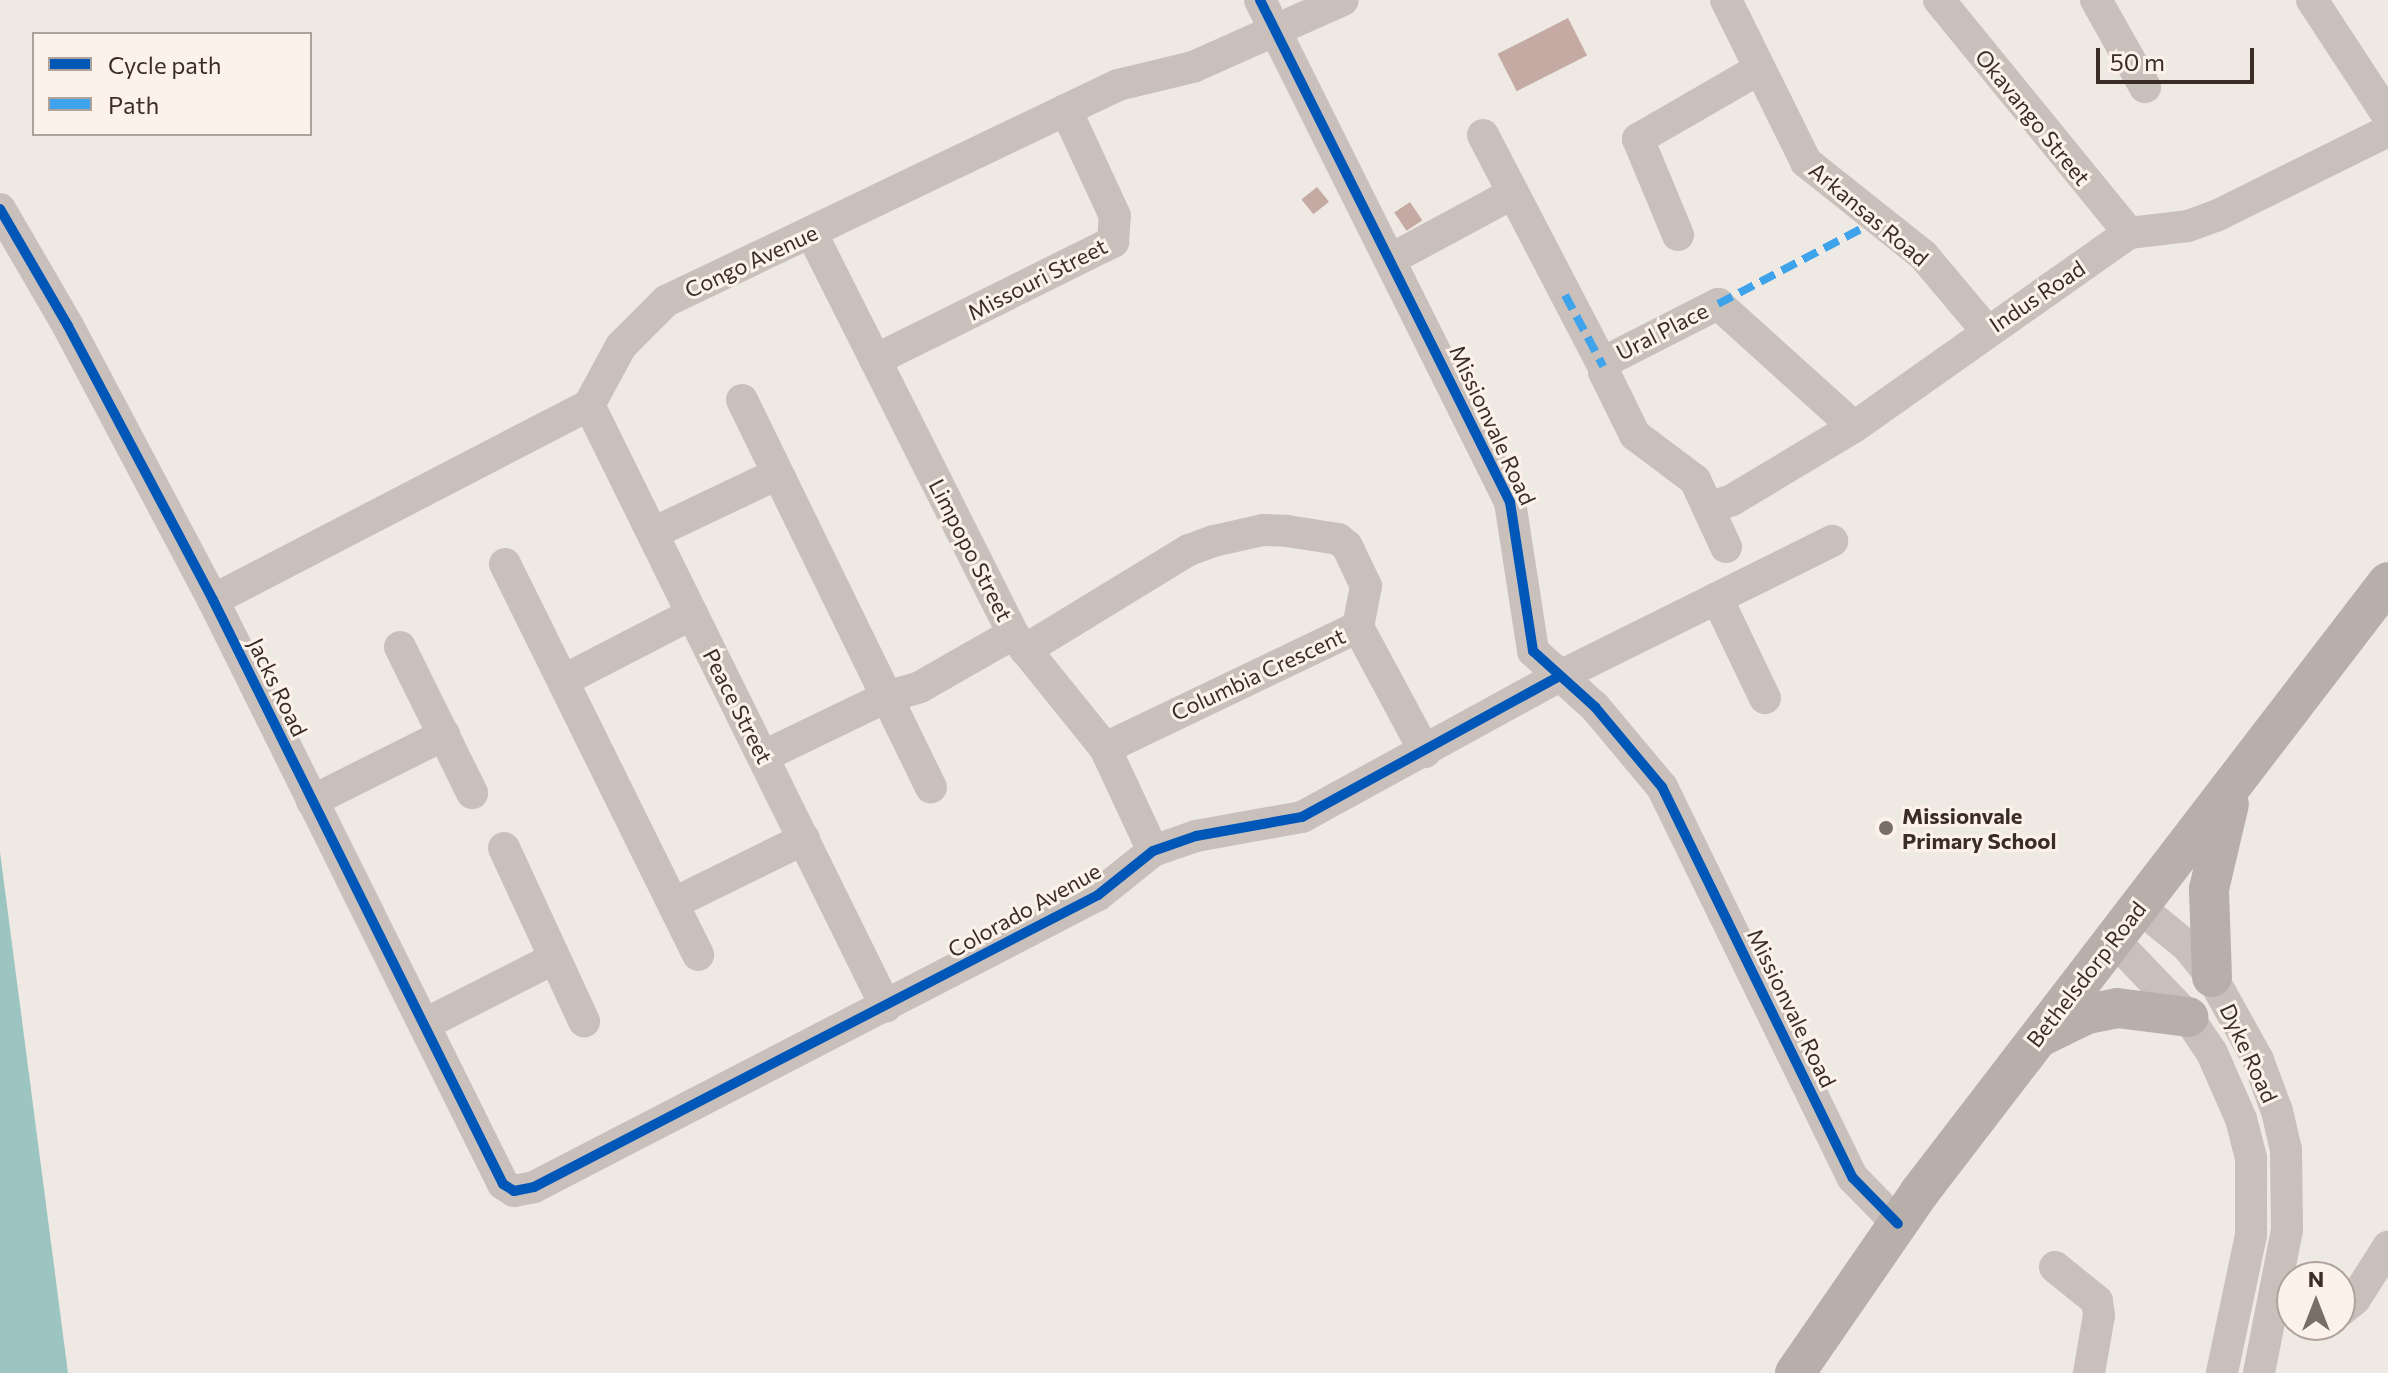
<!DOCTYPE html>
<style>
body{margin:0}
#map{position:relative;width:2388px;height:1373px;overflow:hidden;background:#efe9e3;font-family:Commissioner,sans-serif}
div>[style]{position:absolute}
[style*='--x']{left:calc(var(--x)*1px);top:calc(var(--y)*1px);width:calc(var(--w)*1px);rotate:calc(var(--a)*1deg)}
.water>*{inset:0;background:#9cc5c1}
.building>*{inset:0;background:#c5aaa3;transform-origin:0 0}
.minor>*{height:32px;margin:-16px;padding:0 16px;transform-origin:16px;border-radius:16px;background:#c9c0bb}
.major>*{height:40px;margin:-20px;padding:0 20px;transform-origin:20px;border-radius:20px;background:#b8afaa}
.quiet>*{height:8px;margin-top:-4px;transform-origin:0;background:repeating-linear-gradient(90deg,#3fa3eb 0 16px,transparent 0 24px)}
.cycleway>*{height:10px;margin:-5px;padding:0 5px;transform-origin:5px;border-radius:5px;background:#0057b8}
.dots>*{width:22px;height:22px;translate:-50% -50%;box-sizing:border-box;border:4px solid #fcf2ea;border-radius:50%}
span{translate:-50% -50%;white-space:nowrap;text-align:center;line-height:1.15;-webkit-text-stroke:6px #fcf2ea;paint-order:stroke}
.street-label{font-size:22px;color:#3a2d28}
.poi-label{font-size:22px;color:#3a2d28;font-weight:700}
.left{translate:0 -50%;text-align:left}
.legend{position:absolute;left:32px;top:32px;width:280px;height:104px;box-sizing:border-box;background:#fcf2ea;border:2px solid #aea39c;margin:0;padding:10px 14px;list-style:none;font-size:24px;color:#3a2d28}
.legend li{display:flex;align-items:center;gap:16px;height:40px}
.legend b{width:40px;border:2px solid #aea39c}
.north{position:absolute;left:2276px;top:1261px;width:80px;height:80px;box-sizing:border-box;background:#fcf2ea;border:2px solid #aea39c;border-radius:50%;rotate:0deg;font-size:22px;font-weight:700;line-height:32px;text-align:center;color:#3a2d28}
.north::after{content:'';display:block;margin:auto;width:28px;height:36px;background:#796f69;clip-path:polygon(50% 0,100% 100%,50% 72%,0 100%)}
.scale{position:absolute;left:2096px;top:48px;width:158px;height:36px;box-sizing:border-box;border:4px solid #3a2d28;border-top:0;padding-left:10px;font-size:24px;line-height:28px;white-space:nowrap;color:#3a2d28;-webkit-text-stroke:6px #fcf2ea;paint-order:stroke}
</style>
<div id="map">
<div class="water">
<i style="clip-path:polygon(0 852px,68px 1373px,0 1373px)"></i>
</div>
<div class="building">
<i style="left:1568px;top:18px;width:42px;height:79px;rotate:63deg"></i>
<i style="left:1317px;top:187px;width:19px;height:20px;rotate:51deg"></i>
<i style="left:1410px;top:202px;width:22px;height:19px;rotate:56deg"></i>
</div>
<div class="minor">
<i style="--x:1260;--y:0;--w:561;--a:63.53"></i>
<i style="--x:1510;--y:502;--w:151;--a:81.2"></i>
<i style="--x:1533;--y:651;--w:84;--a:42.1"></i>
<i style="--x:1595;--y:707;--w:104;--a:50.1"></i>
<i style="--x:1662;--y:787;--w:435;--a:64"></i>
<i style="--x:1853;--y:1178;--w:64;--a:45.6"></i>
<i style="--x:1726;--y:0;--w:181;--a:63.7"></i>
<i style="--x:1806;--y:162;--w:149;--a:38.5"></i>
<i style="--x:1923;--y:255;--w:98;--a:50"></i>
<i style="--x:1939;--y:0;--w:301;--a:50.8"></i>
<i style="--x:2096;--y:0;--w:100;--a:60.6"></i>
<i style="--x:2312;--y:0;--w:139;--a:56.8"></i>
<i style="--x:1483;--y:135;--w:260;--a:62.5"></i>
<i style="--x:0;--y:209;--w:135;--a:59.8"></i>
<i style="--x:68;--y:326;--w:310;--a:62.1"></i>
<i style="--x:213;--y:600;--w:652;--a:63.59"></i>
<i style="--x:503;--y:1184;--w:13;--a:32"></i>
<i style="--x:514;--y:1191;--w:20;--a:-11"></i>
<i style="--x:534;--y:1187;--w:635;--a:-27.37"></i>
<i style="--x:1098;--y:895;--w:70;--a:-38.7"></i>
<i style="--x:1153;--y:851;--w:46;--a:-19.2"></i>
<i style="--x:1196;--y:836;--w:108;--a:-10.2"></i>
<i style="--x:1302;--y:817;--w:294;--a:-28.7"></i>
<i style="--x:1560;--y:676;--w:304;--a:-26.4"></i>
<i style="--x:811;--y:232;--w:450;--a:63.3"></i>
<i style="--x:1013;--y:634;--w:146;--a:51.1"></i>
<i style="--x:1105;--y:748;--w:114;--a:65"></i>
<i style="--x:1678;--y:235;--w:104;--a:-112.6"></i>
<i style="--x:1638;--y:139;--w:140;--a:-30"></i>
<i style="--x:1391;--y:259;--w:135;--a:-28.3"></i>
<i style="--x:875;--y:360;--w:266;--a:-26.4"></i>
<i style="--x:1113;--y:242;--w:26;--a:-86"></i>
<i style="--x:1115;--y:216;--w:117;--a:-114.8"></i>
<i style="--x:742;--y:400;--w:431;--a:64"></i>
<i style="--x:589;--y:405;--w:671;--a:63.74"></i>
<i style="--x:1708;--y:508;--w:25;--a:-18"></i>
<i style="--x:1732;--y:500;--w:142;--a:-30.9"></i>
<i style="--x:1854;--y:427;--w:337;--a:-35.2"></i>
<i style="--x:2129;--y:233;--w:59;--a:-6.8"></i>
<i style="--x:2188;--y:226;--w:30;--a:-20"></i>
<i style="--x:2216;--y:216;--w:192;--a:-26.3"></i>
<i style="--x:653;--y:533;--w:137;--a:-25.4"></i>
<i style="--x:1726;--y:547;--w:74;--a:-114.8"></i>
<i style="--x:1695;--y:480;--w:75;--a:-143.1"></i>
<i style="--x:1635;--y:435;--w:70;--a:-116.2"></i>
<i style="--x:1604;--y:372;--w:11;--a:-80"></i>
<i style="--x:1606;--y:361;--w:126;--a:-27"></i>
<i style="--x:1718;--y:304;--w:183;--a:42.1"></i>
<i style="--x:505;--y:564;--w:436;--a:63.7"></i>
<i style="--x:1717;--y:598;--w:111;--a:64.4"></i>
<i style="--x:213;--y:600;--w:424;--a:-27.4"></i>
<i style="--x:589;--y:405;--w:67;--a:-61.5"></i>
<i style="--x:621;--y:346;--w:64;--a:-45"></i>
<i style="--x:666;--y:301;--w:501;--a:-25.54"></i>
<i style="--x:1118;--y:85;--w:77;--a:-13.5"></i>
<i style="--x:1193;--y:67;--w:164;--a:-24.1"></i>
<i style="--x:1358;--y:627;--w:142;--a:61.8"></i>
<i style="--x:400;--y:647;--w:163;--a:63.7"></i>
<i style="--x:1025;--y:650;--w:192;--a:-31.4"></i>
<i style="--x:1189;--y:550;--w:27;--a:-20"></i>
<i style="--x:1214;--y:541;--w:50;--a:-12.7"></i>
<i style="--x:1263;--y:530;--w:24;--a:2"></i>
<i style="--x:1287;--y:531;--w:52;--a:8.9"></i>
<i style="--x:1338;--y:539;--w:11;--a:38"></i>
<i style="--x:1347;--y:546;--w:44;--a:64.6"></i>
<i style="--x:1366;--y:586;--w:42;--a:101"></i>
<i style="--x:1358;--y:627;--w:280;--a:154.4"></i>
<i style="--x:564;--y:680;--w:144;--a:-27.3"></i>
<i style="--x:764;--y:756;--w:136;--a:-25.8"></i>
<i style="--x:886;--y:697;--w:35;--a:-16"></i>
<i style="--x:920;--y:687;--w:107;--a:-29.7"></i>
<i style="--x:312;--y:801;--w:148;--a:-26.6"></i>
<i style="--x:504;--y:848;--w:191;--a:65.2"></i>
<i style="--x:674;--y:903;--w:145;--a:-26.2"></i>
<i style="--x:2139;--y:907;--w:62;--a:39.1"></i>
<i style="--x:2187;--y:946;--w:40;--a:51"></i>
<i style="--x:2212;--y:977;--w:95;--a:61"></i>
<i style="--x:2258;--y:1060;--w:54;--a:69.6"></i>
<i style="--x:2277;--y:1111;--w:39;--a:77"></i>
<i style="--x:2286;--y:1149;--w:81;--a:89.3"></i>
<i style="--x:2287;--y:1230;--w:146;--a:101.1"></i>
<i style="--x:2113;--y:939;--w:108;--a:46.1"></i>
<i style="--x:2188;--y:1017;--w:43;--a:56.3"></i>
<i style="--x:2212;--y:1053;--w:72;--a:66.3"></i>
<i style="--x:2241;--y:1119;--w:40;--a:75.6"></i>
<i style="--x:2251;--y:1158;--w:77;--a:90"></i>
<i style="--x:2251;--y:1235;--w:141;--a:101.9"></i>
<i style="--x:425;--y:1024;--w:144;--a:-26.9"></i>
<i style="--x:2055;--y:1267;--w:54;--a:39"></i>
<i style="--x:2097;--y:1301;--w:14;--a:82"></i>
<i style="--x:2099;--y:1315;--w:59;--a:99.8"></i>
<i style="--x:2340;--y:1311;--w:19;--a:-39"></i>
<i style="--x:2355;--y:1299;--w:62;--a:-57.6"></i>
</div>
<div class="major">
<i style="--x:2212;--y:977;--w:88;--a:-92"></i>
<i style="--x:2209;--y:889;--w:87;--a:-76.8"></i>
<i style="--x:2042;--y:1036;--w:50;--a:-26.1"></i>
<i style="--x:2087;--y:1014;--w:31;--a:-11"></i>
<i style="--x:2117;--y:1008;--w:72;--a:7.2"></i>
<i style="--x:1795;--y:1373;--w:219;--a:-55.4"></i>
<i style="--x:1919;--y:1193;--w:770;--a:-52.49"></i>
</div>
<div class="quiet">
<i style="--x:1565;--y:295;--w:81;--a:61.8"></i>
<i style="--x:1718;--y:304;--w:181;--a:-27.7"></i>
</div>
<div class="cycleway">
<i style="--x:1260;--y:0;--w:561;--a:63.53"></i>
<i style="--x:1510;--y:502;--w:151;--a:81.2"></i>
<i style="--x:1533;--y:651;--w:84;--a:42.1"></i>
<i style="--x:1595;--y:707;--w:104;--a:50.1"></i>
<i style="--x:1662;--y:787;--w:435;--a:64"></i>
<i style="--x:1853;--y:1178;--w:64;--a:45.6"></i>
<i style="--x:0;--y:209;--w:135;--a:59.8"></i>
<i style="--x:68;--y:326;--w:310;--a:62.1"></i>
<i style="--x:213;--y:600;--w:652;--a:63.59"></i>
<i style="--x:503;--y:1184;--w:13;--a:32"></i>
<i style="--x:514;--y:1191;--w:20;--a:-11"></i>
<i style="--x:534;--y:1187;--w:635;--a:-27.37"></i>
<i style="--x:1098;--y:895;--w:70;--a:-38.7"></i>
<i style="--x:1153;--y:851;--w:46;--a:-19.2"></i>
<i style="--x:1196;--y:836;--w:108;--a:-10.2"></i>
<i style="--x:1302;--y:817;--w:294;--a:-28.7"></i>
</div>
<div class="dots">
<i style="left:1886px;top:828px;background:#796f69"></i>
</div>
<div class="street-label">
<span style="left:2033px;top:117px;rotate:51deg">Okavango Street</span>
<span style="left:1869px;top:214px;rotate:40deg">Arkansas Road</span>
<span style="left:751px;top:261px;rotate:-25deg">Congo Avenue</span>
<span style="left:1037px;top:279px;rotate:-27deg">Missouri Street</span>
<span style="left:2037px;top:296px;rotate:-34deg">Indus Road</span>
<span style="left:1662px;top:331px;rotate:-27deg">Ural Place</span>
<span style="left:1493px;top:425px;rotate:65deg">Missionvale Road</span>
<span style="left:971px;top:550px;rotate:63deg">Limpopo Street</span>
<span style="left:1258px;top:674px;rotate:-25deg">Columbia Crescent</span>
<span style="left:278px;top:687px;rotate:64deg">Jacks Road</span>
<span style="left:738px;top:706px;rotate:63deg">Peace Street</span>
<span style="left:1024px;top:910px;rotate:-29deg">Colorado Avenue</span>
<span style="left:2086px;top:974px;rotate:-52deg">Bethelsdorp Road</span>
<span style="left:1792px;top:1008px;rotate:64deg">Missionvale Road</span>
<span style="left:2249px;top:1053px;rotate:65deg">Dyke Road</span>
</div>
<div class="poi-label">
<span class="left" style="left:1902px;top:828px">Missionvale<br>Primary School</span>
</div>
<ul class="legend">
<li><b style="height:10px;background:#0057b8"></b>Cycle path</li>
<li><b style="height:10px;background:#3fa3eb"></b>Path</li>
</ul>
<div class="north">N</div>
<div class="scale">50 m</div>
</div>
